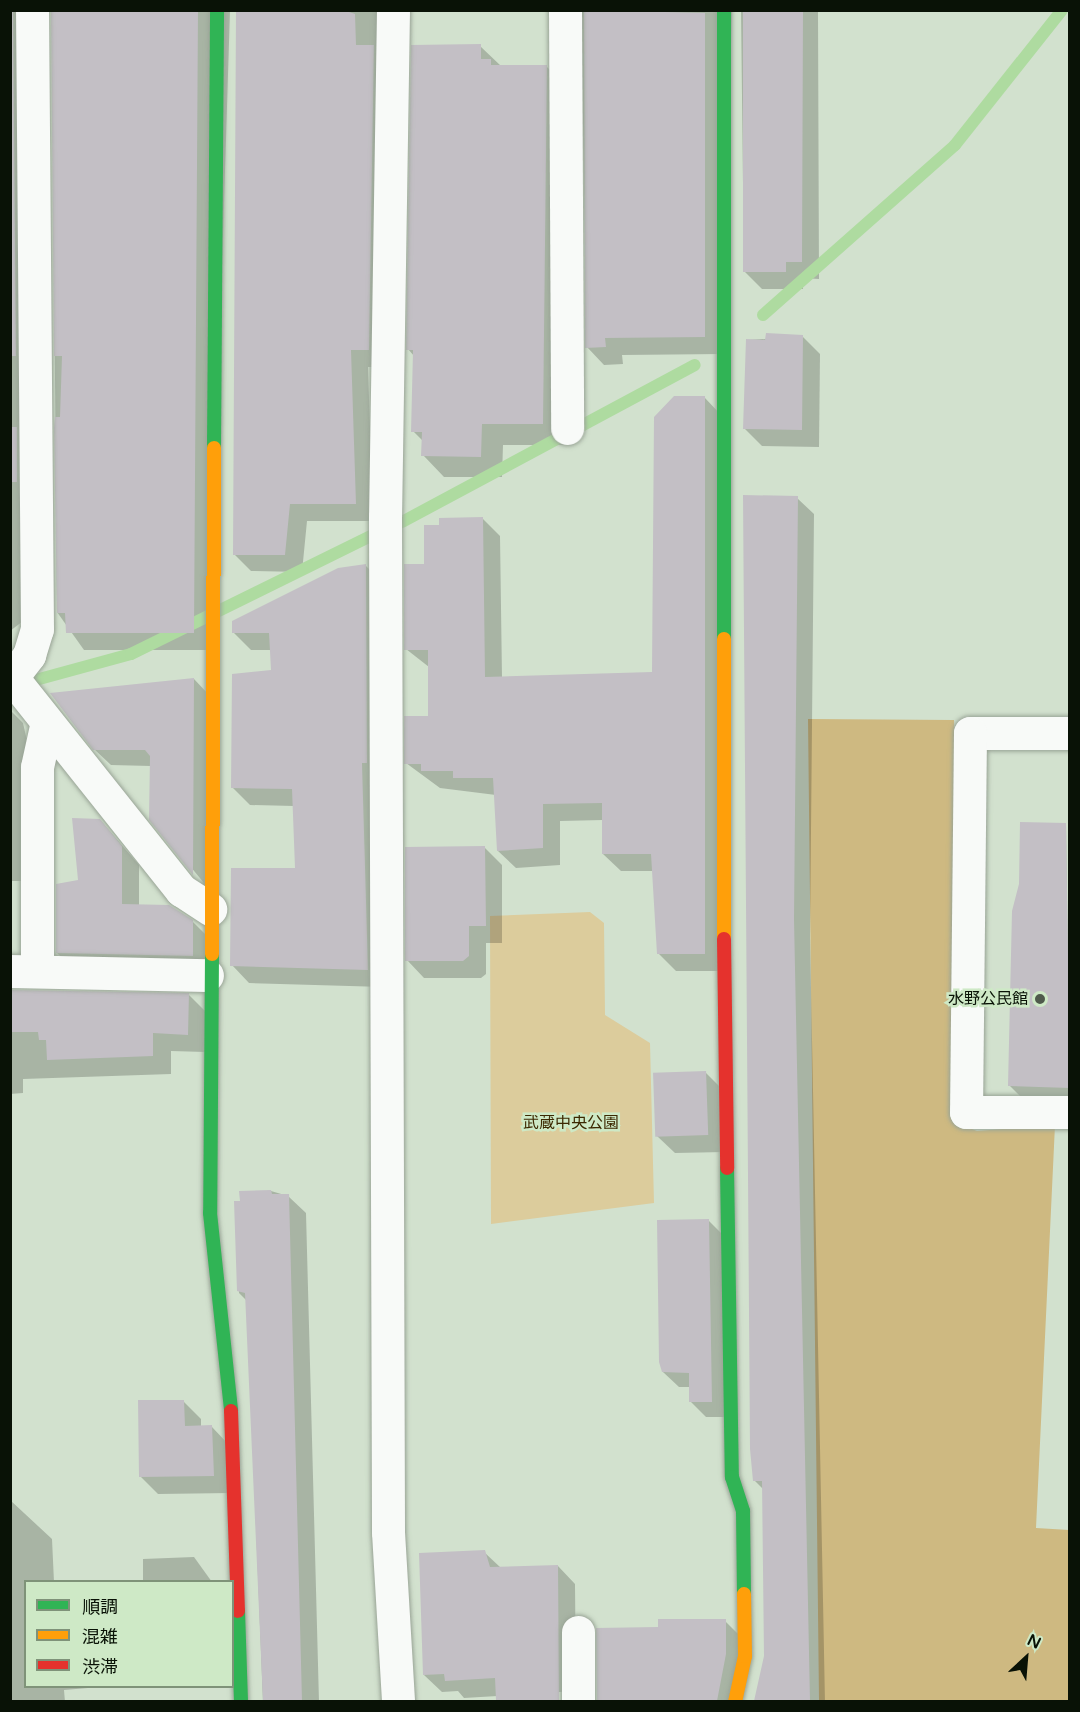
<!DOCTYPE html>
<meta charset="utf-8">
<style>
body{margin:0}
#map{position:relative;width:1080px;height:1712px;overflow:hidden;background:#d2e1ce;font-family:"Varela Round","Noto Sans JP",sans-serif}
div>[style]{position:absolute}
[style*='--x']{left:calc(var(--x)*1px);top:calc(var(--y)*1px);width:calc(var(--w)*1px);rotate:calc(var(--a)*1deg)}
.green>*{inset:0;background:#dccc9c}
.forest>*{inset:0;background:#ceb981}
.shadow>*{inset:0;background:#0003}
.stream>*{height:12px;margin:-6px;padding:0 6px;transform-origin:6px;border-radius:6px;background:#aedba0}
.building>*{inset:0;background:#c3bfc5;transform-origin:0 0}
.roads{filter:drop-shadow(0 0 2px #99a496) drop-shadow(0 0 2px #99a496)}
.street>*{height:33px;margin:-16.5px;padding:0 16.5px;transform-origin:16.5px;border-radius:16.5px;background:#f8faf8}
.fast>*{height:14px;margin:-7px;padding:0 7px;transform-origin:7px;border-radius:7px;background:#30b455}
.slow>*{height:14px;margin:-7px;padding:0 7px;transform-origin:7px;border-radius:7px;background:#ff9f0a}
.jam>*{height:14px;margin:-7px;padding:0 7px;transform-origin:7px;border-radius:7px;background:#e5322d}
.dots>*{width:16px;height:16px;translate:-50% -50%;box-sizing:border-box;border:3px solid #cee9c6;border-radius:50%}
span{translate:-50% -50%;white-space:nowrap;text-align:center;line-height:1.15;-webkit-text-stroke:5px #cee9c6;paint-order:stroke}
.poi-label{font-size:16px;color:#091206}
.right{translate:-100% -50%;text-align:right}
.park-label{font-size:16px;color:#3d2902}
.frame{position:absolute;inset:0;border:12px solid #091206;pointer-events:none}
.legend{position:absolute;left:24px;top:1580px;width:210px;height:108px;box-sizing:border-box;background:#cee9c6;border:2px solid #7f9379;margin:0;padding:8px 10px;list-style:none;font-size:18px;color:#091206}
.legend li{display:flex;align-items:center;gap:12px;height:30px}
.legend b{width:30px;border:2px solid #7f9379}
.north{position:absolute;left:996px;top:1628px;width:60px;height:60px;-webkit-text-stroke:4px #cee9c6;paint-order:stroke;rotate:26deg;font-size:16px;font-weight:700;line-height:24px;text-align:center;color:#091206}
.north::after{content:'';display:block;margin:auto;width:21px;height:27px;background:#091206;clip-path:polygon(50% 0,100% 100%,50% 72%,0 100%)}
</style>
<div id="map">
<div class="green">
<i style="clip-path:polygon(590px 912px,604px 923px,605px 1015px,650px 1043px,654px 1203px,491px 1224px,490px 916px)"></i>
</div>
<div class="forest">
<i style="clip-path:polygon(808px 719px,954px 720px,960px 924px,956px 1123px,977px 1131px,1055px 1125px,1036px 1528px,1069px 1530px,1069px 1701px,819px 1701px)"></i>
</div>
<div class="shadow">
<i style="clip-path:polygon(10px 10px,18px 10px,35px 612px,10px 631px)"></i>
<i style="clip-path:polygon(58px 10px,230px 10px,210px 650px,84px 650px,57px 612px,52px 22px)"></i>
<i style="clip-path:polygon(237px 10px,379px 10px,386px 367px,368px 367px,373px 521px,307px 521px,302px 572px,251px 571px,234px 554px)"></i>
<i style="clip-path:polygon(581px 10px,732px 10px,722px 354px,622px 355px,623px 364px,604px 365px,587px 347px)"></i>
<i style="clip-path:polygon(741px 10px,818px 10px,819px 279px,803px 278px,803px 289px,762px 289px,744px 271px)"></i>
<i style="clip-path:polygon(480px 46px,501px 66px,546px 66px,567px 87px,564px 445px,503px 445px,502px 477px,444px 477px,423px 455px,423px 441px,413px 431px,414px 356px,408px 349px)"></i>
<i style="clip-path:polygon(803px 337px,820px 354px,819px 447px,762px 446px,744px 428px,747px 340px)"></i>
<i style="clip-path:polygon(705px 398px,722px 416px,722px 971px,676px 971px,659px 954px,654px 871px,621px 871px,603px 854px,603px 820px,560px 821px,560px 865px,516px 868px,498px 851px,496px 795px,440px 788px,406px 763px,430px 718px,429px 667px,406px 649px,440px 527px,483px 519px,500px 536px,502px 678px,654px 674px)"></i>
<i style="clip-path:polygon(797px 498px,814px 514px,810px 937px,825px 1702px,756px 1702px,765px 1656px,763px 1489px,755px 1481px)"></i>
<i style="clip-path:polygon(366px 566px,383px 583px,384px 987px,249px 983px,232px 965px,297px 869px,294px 806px,250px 805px,233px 788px,273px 671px,271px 650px,251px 650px,234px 633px)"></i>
<i style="clip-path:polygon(194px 679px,210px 696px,209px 889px,151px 819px,151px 766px,111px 765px,94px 749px)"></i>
<i style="clip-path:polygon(10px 710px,23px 723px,36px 781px,36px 881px,10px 881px)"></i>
<i style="clip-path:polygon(100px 820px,139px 865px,139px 906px,192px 921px,210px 939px,210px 973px,75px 970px,57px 953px)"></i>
<i style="clip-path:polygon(1066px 824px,1070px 1118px,1041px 1117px,1010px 1086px)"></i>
<i style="clip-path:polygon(485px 848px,502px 865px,502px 943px,486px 943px,486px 974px,481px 978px,424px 978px,407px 960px)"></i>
<i style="clip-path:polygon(10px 991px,189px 995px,207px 1013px,205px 1052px,171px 1051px,171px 1074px,23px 1079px,23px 1093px,10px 1094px)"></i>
<i style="clip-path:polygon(706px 1073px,724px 1091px,725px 1152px,675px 1153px,657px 1136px)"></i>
<i style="clip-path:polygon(271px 1191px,288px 1196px,306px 1213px,319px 1702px,263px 1702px,247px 1301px,239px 1293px,235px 1203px)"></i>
<i style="clip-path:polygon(708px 1220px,724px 1236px,727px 1417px,706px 1417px,690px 1401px,690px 1387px,679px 1387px,663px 1372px)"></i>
<i style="clip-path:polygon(183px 1401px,201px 1419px,201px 1427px,212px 1427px,229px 1445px,231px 1493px,158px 1494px,141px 1477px)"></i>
<i style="clip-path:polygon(10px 1500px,52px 1539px,54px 1582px,26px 1582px,26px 1686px,112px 1686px,64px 1690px,65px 1702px,10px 1702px)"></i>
<i style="clip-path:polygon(484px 1552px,501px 1568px,558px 1566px,575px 1584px,576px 1691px,464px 1698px,458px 1691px,442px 1692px,424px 1675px)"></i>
<i style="clip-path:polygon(194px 1557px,212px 1582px,143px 1582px,143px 1559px)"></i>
<i style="clip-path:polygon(725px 1621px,741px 1637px,735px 1702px,661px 1702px,660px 1628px)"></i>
</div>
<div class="stream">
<i style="--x:763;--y:315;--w:256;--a:-41.5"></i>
<i style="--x:955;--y:145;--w:172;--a:-51.6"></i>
<i style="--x:402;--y:522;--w:332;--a:-28.2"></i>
<i style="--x:21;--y:684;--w:114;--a:-15.3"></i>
<i style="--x:131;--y:654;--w:272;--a:-26.2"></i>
</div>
<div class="building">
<i style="clip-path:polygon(10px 10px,13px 10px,16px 356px,10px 356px)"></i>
<i style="clip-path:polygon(51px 10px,198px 10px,194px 633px,66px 633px,65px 613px,57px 613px,54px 427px,55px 417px,60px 417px,62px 356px,54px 356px)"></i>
<i style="clip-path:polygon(236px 10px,343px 10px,355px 14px,356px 45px,374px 45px,369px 350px,351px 350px,356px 504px,290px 504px,285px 555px,233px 555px)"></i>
<i style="clip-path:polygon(584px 10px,705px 13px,705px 337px,605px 338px,606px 347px,585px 348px)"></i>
<i style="clip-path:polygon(743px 10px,803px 10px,802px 262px,786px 262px,786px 272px,743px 272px)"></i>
<i style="clip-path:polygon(481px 44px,481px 59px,491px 59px,491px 65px,547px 65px,543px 424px,482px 424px,481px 457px,421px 456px,422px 432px,411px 432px,413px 350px,406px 350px,411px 45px)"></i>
<i style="clip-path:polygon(766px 333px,803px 335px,802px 430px,743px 429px,746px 339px,765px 340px)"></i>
<i style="clip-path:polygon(674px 396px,705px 396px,705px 954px,657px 954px,651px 854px,602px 854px,602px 803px,543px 804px,543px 848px,497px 851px,493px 778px,453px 778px,453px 771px,421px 771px,421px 764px,404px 764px,404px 716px,428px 716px,428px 650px,404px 650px,404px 564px,424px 564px,424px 525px,439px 525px,439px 518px,483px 517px,485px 677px,652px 672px,654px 417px)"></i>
<i style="left:10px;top:427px;width:7px;height:55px"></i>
<i style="clip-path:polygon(743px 495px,798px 496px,794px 919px,810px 1701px,754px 1701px,764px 1656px,762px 1481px,753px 1481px,750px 1449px)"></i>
<i style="clip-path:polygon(366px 564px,367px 763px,362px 763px,368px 970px,230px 966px,231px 868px,295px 868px,292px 789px,231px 788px,232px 674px,271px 670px,269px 633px,232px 633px,232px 621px,338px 568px)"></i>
<i style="clip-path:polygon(194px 678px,193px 875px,149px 820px,150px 756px,145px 750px,93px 750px,50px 693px)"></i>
<i style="clip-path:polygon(72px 818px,100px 819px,122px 846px,122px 904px,169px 905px,193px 920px,193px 956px,56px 953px,56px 884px,78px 880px)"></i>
<i style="clip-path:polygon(1020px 822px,1066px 823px,1070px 1088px,1008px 1086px,1012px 911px,1019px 884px)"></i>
<i style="clip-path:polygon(485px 846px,486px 926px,469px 926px,469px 956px,463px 961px,405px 961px,405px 847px)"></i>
<i style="clip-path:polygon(10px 990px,189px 993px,188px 1035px,153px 1033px,153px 1056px,47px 1060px,46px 1040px,39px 1040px,38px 1032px,10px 1032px)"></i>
<i style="left:706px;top:1071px;width:64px;height:53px;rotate:88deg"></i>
<i style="clip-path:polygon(271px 1190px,272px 1194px,289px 1194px,302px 1701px,263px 1701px,245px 1293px,237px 1291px,234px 1201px,240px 1201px,239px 1191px)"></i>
<i style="clip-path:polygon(709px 1219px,712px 1402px,689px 1402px,689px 1373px,662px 1372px,659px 1362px,657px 1220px)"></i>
<i style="clip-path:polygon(138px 1400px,184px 1400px,185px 1426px,212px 1425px,214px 1476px,139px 1477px)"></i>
<i style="clip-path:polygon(485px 1550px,490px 1567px,558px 1565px,559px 1701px,496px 1700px,495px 1678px,445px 1681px,444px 1674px,423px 1675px,419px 1553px)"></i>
<i style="clip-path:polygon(658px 1619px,726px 1619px,726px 1654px,717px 1701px,597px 1701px,596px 1628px,658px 1627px)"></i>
</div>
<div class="roads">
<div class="street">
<i style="--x:393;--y:10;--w:507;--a:90.9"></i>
<i style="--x:385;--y:517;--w:1015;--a:89.83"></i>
<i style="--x:388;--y:1532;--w:170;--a:86.6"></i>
<i style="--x:565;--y:10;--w:418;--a:89.7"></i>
<i style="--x:10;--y:675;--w:275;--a:51.5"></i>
<i style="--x:181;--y:890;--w:35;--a:33"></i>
<i style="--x:12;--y:677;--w:28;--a:-52"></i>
<i style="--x:29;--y:655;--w:27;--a:-73"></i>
<i style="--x:37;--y:629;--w:619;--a:-90.46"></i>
<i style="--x:1070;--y:733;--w:100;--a:180"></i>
<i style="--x:970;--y:733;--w:379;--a:90.6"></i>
<i style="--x:966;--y:1112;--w:104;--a:0"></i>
<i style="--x:10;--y:971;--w:197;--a:1.2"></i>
<i style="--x:37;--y:971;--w:204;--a:-90"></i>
<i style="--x:37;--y:767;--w:42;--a:-77.6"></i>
<i style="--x:578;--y:1702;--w:70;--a:-90"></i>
</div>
<div class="fast">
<i style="--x:724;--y:10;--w:629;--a:90"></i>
<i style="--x:214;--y:448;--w:438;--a:-89.6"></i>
<i style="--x:212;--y:954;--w:259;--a:90.4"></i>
<i style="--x:210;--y:1213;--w:199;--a:83.9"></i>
<i style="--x:727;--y:1168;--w:309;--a:89.1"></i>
<i style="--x:732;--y:1477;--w:36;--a:72"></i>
<i style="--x:743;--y:1511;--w:83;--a:89.3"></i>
<i style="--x:238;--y:1611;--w:91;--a:88.1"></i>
</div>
<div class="slow">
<i style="--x:724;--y:639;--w:300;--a:90"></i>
<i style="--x:212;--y:954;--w:506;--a:-89.77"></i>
<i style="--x:735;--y:1702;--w:47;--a:-77.7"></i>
<i style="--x:745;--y:1656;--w:62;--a:-90.9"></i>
</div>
<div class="jam">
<i style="--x:724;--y:939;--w:229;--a:89.2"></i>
<i style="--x:231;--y:1411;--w:200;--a:88"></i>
</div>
</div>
<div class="dots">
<i style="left:1040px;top:999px;background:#4f5a4c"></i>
</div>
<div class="poi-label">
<span class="right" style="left:1028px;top:999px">水野公民館</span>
</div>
<div class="park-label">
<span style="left:571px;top:1123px">武蔵中央公園</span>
</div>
<div class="frame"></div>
<ul class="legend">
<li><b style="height:8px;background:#30b455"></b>順調</li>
<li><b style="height:8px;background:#ff9f0a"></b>混雑</li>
<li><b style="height:8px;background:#e5322d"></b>渋滞</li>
</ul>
<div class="north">N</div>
</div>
